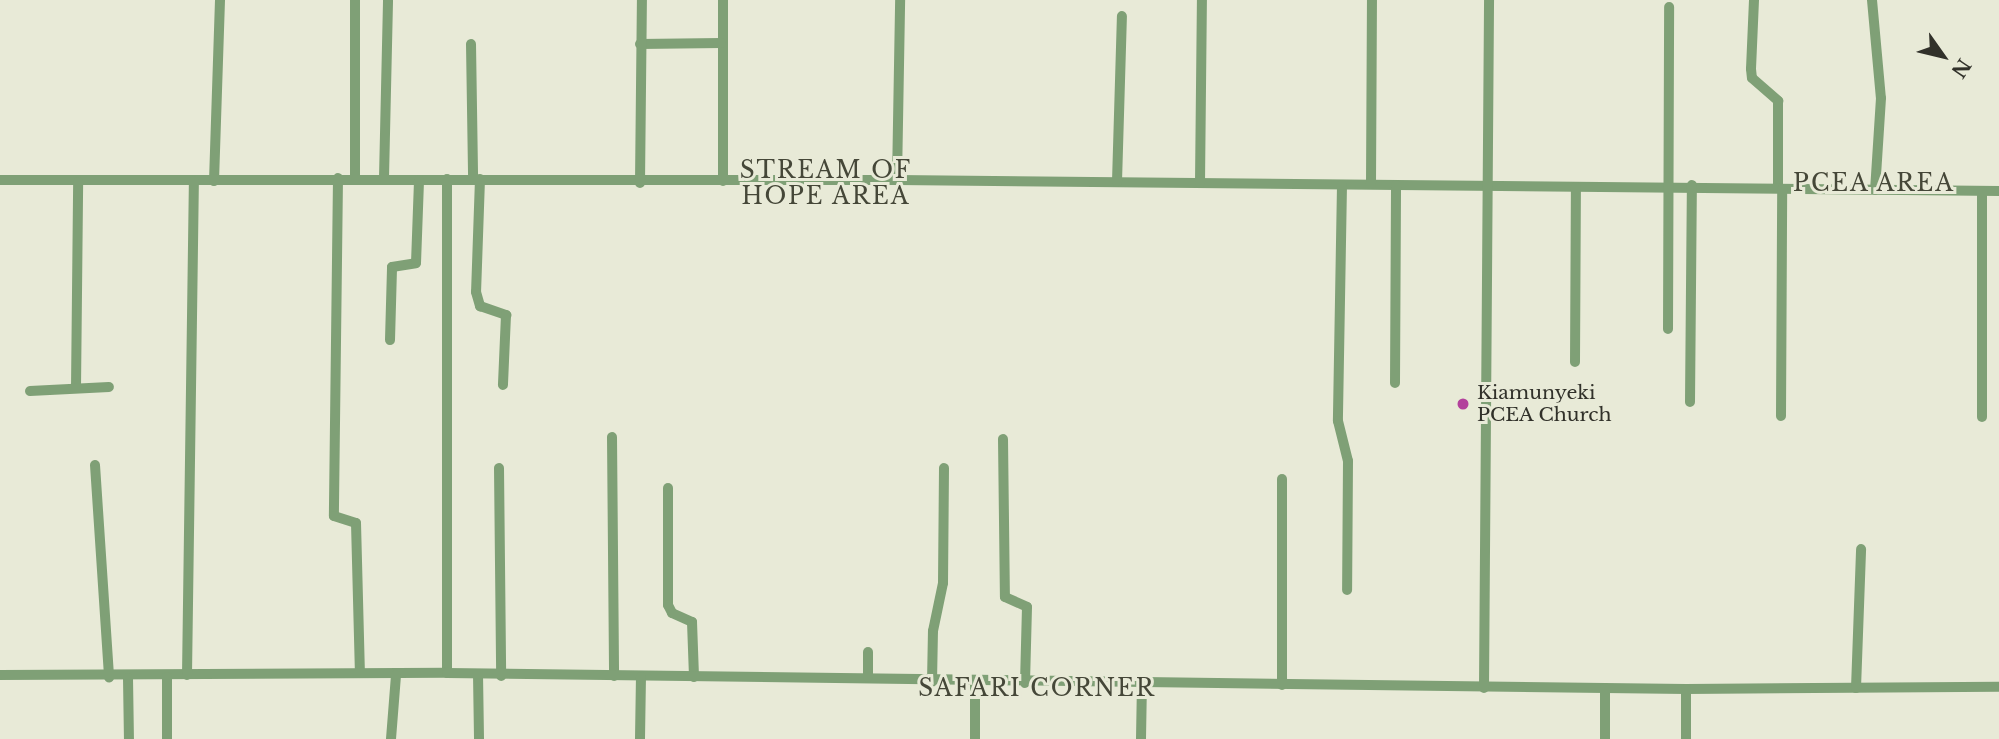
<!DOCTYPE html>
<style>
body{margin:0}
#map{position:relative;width:1999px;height:739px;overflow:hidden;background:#e8ead7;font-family:"Libre Baskerville",serif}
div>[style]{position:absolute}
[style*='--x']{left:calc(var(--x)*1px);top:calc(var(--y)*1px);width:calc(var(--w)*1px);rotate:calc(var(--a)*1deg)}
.minor>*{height:10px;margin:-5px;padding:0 5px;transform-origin:5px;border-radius:5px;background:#7fa076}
.dots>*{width:19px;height:19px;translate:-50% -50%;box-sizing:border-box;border:4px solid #e8ead7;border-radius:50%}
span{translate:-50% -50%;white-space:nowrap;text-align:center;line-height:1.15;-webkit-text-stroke:6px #e8ead7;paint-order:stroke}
.poi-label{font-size:19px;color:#31312a}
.left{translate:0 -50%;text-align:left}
.quarter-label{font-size:23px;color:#454738;letter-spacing:2px}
.north{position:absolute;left:1908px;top:21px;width:70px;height:70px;-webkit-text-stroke:5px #e8ead7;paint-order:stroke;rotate:124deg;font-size:19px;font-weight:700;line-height:28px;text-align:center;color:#31312a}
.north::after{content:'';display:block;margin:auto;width:24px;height:32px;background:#31312a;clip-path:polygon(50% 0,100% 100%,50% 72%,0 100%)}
</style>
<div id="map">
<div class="minor">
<i style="--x:355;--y:0;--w:178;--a:90"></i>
<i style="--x:723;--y:0;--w:181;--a:90"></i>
<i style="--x:1754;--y:0;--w:69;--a:92.5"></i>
<i style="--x:1751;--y:69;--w:9;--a:84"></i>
<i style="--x:1752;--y:78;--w:35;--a:41"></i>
<i style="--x:1778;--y:101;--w:87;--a:90"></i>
<i style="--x:1872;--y:0;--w:98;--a:84.8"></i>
<i style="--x:1881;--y:98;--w:92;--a:93.7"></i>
<i style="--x:471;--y:44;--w:134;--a:89.1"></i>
<i style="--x:640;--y:44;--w:81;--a:-0.7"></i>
<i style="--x:338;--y:178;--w:338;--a:90.7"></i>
<i style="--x:334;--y:516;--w:23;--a:18"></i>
<i style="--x:356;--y:523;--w:150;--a:88.5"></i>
<i style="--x:384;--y:178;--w:178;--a:-88.7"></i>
<i style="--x:447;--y:179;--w:494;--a:90"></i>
<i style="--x:480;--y:179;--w:113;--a:92"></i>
<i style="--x:476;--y:292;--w:15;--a:74"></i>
<i style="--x:480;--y:306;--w:28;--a:19"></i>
<i style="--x:506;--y:315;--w:70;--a:92.5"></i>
<i style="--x:0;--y:180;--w:897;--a:0"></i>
<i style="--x:897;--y:180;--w:1102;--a:0.57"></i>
<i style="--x:897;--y:180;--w:180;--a:-89"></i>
<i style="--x:214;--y:181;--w:181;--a:-88.1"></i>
<i style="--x:1117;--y:182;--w:166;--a:-88.3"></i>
<i style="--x:640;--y:183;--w:183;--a:-89.4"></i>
<i style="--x:1200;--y:183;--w:183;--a:-89.4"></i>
<i style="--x:1371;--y:184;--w:184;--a:-89.7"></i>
<i style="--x:1342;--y:185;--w:236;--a:91"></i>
<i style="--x:1338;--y:421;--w:41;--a:76"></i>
<i style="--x:1348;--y:461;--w:129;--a:90.4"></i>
<i style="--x:1982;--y:191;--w:226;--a:90"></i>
<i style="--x:1668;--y:329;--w:322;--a:-89.8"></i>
<i style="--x:390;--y:340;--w:73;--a:-88.4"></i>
<i style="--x:392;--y:267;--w:24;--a:-9"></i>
<i style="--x:416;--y:263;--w:83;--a:-87.9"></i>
<i style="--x:1575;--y:362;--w:175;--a:-89.7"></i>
<i style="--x:1395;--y:383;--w:198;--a:-89.7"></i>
<i style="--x:76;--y:388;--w:206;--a:-89.4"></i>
<i style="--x:30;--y:391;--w:79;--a:-2.9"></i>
<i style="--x:1690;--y:402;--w:217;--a:-89.5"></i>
<i style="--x:1781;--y:416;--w:227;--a:-89.7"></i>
<i style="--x:612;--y:437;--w:239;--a:89.5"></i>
<i style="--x:1003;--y:439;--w:158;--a:89.3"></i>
<i style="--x:1005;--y:597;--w:24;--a:24"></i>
<i style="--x:1027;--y:607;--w:76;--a:91.5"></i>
<i style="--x:95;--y:465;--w:213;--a:86.2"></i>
<i style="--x:499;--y:468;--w:208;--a:89.4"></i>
<i style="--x:1282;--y:479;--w:206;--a:90"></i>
<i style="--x:668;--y:488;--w:117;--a:90"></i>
<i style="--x:668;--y:605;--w:9;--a:63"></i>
<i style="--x:672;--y:613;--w:22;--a:24"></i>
<i style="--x:692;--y:622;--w:55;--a:87.9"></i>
<i style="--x:478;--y:674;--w:65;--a:89.1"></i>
<i style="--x:0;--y:675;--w:447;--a:-0.3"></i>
<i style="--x:447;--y:673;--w:1239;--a:0.74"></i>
<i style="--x:1686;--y:689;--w:313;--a:-0.4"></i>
<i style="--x:187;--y:675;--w:494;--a:-89.2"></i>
<i style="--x:868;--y:677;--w:25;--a:-90"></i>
<i style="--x:128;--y:678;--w:61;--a:89.1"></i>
<i style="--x:932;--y:682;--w:51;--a:-88.9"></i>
<i style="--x:933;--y:631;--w:49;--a:-78.2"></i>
<i style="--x:943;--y:583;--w:115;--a:-89.5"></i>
<i style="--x:1484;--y:688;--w:688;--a:-89.58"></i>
<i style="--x:1856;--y:688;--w:139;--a:-87.9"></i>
<i style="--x:167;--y:739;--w:62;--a:-90"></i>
<i style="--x:391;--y:739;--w:64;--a:-85.5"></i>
<i style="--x:640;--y:739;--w:62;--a:-89.1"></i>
<i style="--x:975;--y:739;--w:57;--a:-90"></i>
<i style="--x:1141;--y:739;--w:56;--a:-89"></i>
<i style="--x:1605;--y:739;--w:51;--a:-90"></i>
<i style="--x:1686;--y:739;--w:50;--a:-90"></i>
</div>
<div class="dots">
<i style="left:1463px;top:404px;background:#b3419c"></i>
</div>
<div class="poi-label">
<span class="left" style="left:1477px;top:404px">Kiamunyeki<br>PCEA Church</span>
</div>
<div class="quarter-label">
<span style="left:826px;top:183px">STREAM OF<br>HOPE AREA</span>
<span style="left:1874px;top:183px">PCEA AREA</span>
<span style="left:1037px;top:688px">SAFARI CORNER</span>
</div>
<div class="north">N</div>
</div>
